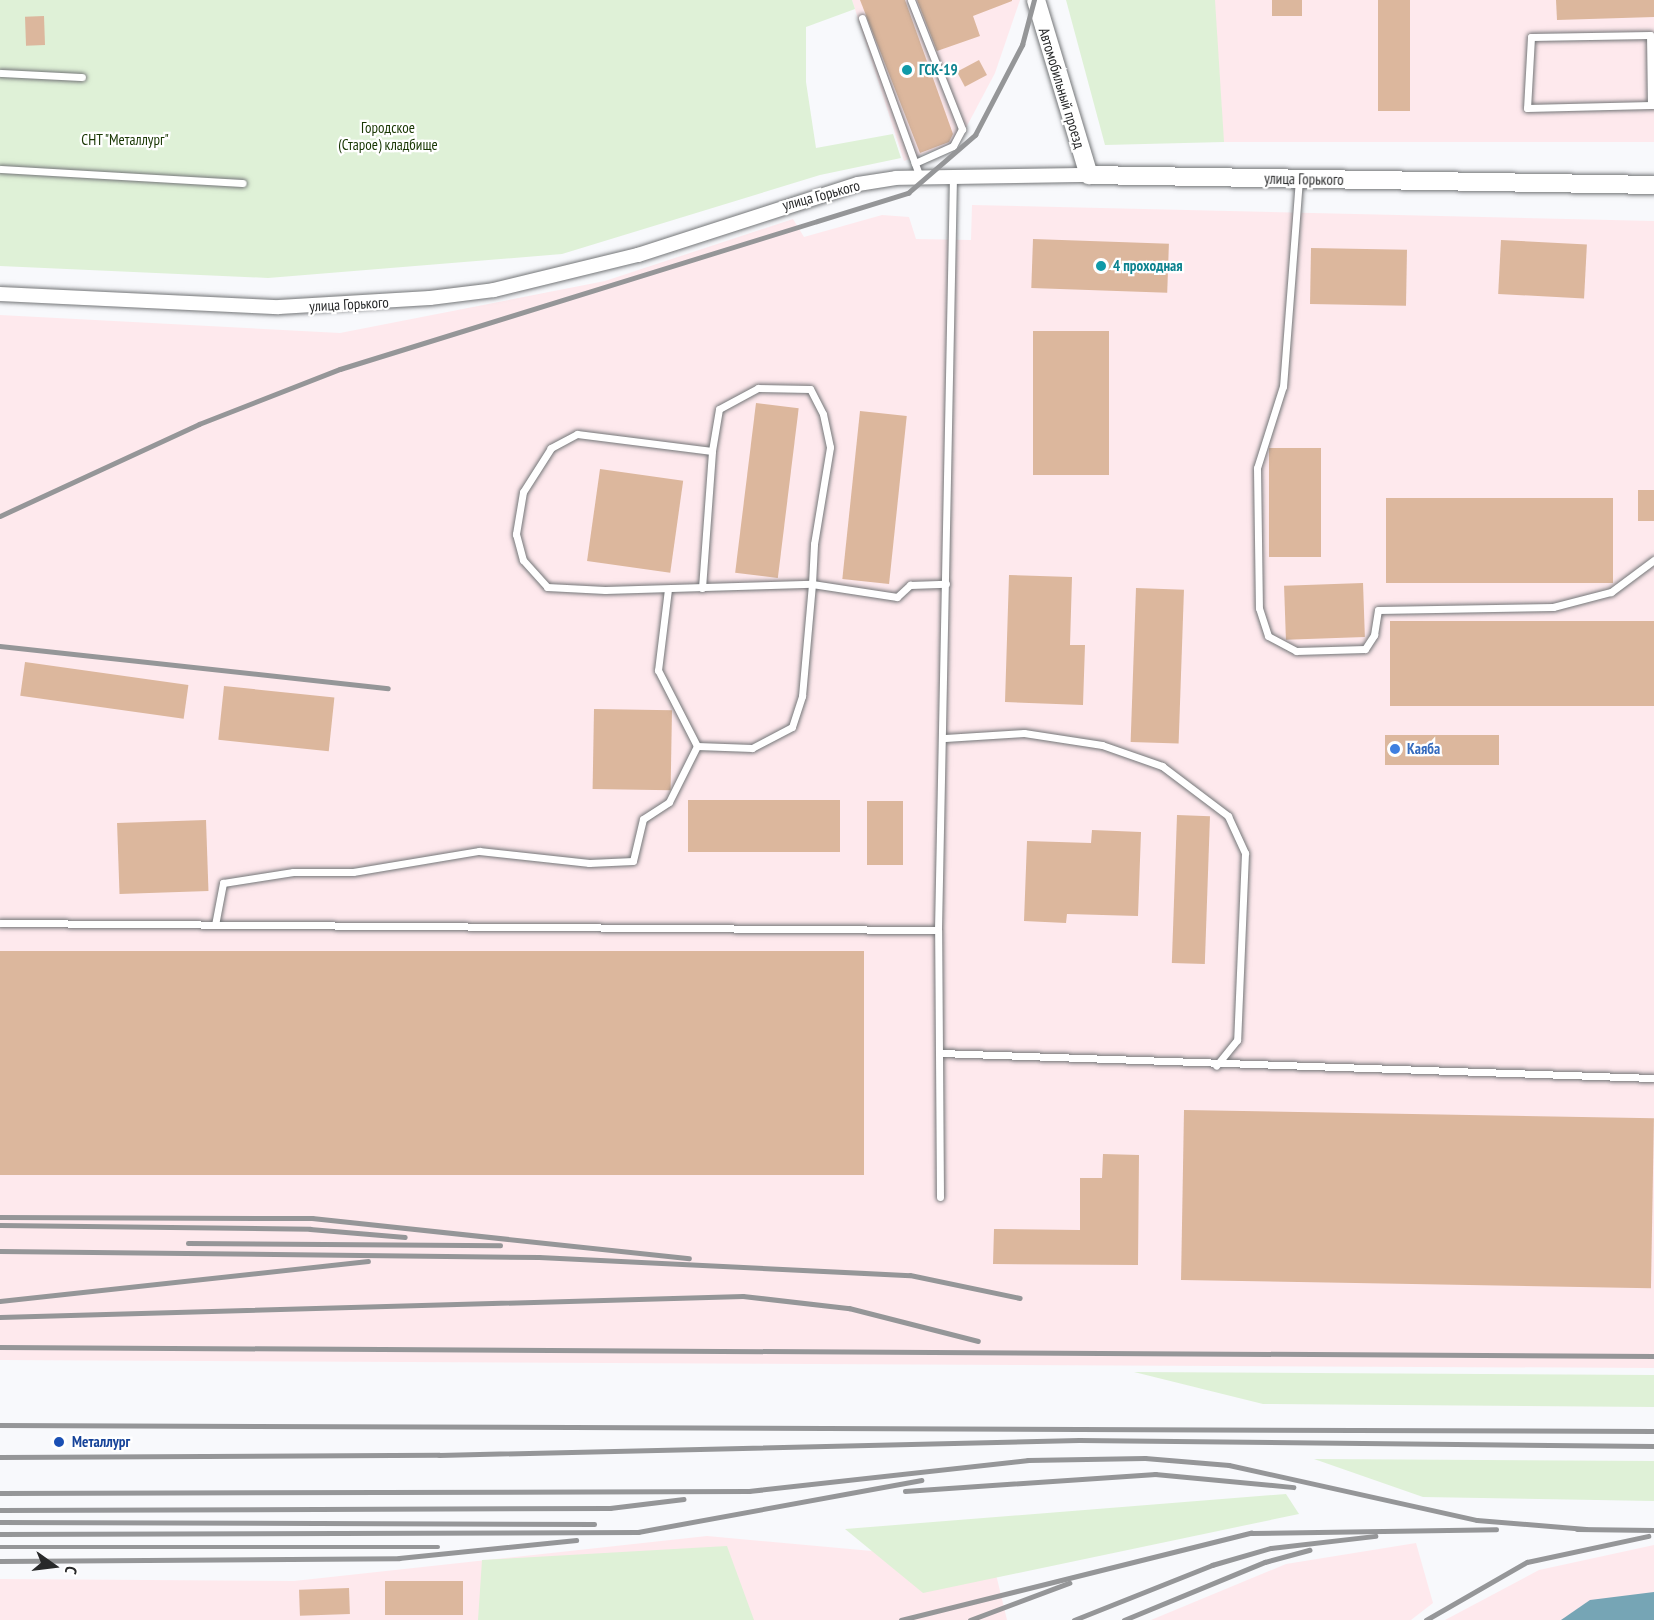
<!DOCTYPE html>
<meta charset="utf-8">
<style>
body{margin:0}
#map{position:relative;width:1654px;height:1620px;overflow:hidden;background:#f8f9fc;font-family:"PT Sans Narrow",sans-serif}
div>[style]{position:absolute}
[style*='--x']{left:calc(var(--x)*1px);top:calc(var(--y)*1px);width:calc(var(--w)*1px);rotate:calc(var(--a)*1deg)}
.industrial>*{inset:0;background:#fee9ed;transform-origin:0 0}
.green>*{inset:0;background:#dff1d7}
.water>*{inset:0;background:#76a5b5}
.building>*{inset:0;background:#dcb79d;transform-origin:0 0}
.roads{filter:drop-shadow(0 0 2px #747678) drop-shadow(0 0 2px #747678)}
.lane>*{height:7px;margin:-3.5px;padding:0 3.5px;transform-origin:3.5px;border-radius:3.5px;background:#fff}
.street>*{height:14px;margin:-7px;padding:0 7px;transform-origin:7px;border-radius:7px;background:#fff}
.secondary>*{height:18px;margin:-9px;padding:0 9px;transform-origin:9px;border-radius:9px;background:#fff}
.rail>*{height:4.5px;margin:-2.25px;padding:0 2.25px;transform-origin:2.25px;border-radius:2.25px;background:#959698}
.dots>*{width:16px;height:16px;translate:-50% -50%;box-sizing:border-box;border:3px solid #fff;border-radius:50%}
span{translate:-50% -50%;white-space:nowrap;text-align:center;line-height:1.15;-webkit-text-stroke:4.5px #fff;paint-order:stroke}
.culture-label{font-size:15px;color:#0d838f;font-weight:700}
.left{translate:0 -50%;text-align:left}
.street-label{font-size:15px;color:#28292a}
.park-label{font-size:15px;color:#183602}
.shop-label{font-size:15px;color:#366cbe;font-weight:700}
.transit-label{font-size:15px;color:#164399;font-weight:700}
.north{position:absolute;left:24px;top:1536px;width:60px;height:60px;-webkit-text-stroke:4px #fff;paint-order:stroke;rotate:104deg;font-size:16px;font-weight:700;line-height:24px;text-align:center;color:#28292a}
.north::after{content:'';display:block;margin:auto;width:21px;height:27px;background:#28292a;clip-path:polygon(50% 0,100% 100%,50% 72%,0 100%)}
</style>
<div id="map">
<div class="industrial">
<i style="clip-path:polygon(852px 0,1020px 0,995px 73px,959px 141px,904px 161px)"></i>
<i style="left:1215px;top:0;width:439px;height:142px"></i>
<i style="clip-path:polygon(972px 205px,1654px 221px,1654px 1368px,0 1360px,0 315px,340px 333px,605px 281px,793px 219px,804px 237px,882px 215px,909px 217px,916px 239px,971px 240px)"></i>
<i style="clip-path:polygon(707px 1536px,993px 1562px,1007px 1620px,0 1620px,0 1579px,294px 1581px)"></i>
<i style="clip-path:polygon(1416px 1543px,1433px 1603px,1411px 1620px,1151px 1620px,1286px 1564px)"></i>
<i style="clip-path:polygon(1654px 1545px,1654px 1620px,1445px 1620px,1539px 1570px)"></i>
</div>
<div class="green">
<i style="clip-path:polygon(0 0,852px 0,855px 9px,806px 27px,806px 82px,816px 148px,893px 134px,901px 158px,820px 175px,562px 254px,268px 278px,0 266px)"></i>
<i style="clip-path:polygon(1066px 0,1215px 0,1224px 142px,1105px 145px)"></i>
<i style="clip-path:polygon(1134px 1372px,1654px 1375px,1654px 1407px,1263px 1404px)"></i>
<i style="clip-path:polygon(1314px 1459px,1654px 1461px,1654px 1501px,1423px 1497px)"></i>
<i style="clip-path:polygon(1286px 1494px,1299px 1514px,923px 1593px,845px 1529px)"></i>
<i style="clip-path:polygon(727px 1546px,754px 1620px,478px 1620px,482px 1560px)"></i>
</div>
<div class="water">
<i style="clip-path:polygon(1654px 1592px,1654px 1620px,1561px 1620px,1590px 1600px)"></i>
</div>
<div class="building">
<i style="clip-path:polygon(860px 0,905px 0,953px 134px,949px 142px,920px 153px)"></i>
<i style="clip-path:polygon(917px 0,1012px 0,1012px 1px,973px 16px,980px 36px,937px 51px)"></i>
<i style="left:1272px;top:0;width:30px;height:16px"></i>
<i style="left:1378px;top:0;width:32px;height:111px"></i>
<i style="clip-path:polygon(1556px 0,1654px 0,1654px 17px,1557px 20px)"></i>
<i style="left:44px;top:16px;width:29px;height:19px;rotate:88deg"></i>
<i style="left:979px;top:60px;width:17px;height:25px;rotate:62deg"></i>
<i style="left:1033px;top:239px;width:136px;height:49px;rotate:2deg"></i>
<i style="left:1501px;top:240px;width:86px;height:54px;rotate:3deg"></i>
<i style="left:1311px;top:248px;width:96px;height:56px;rotate:1deg"></i>
<i style="left:1033px;top:331px;width:76px;height:144px"></i>
<i style="left:756px;top:403px;width:43px;height:171px;rotate:7deg"></i>
<i style="left:860px;top:411px;width:47px;height:169px;rotate:6deg"></i>
<i style="left:1269px;top:448px;width:52px;height:109px"></i>
<i style="left:600px;top:469px;width:84px;height:93px;rotate:8deg"></i>
<i style="left:1638px;top:490px;width:16px;height:31px"></i>
<i style="left:1386px;top:498px;width:227px;height:85px"></i>
<i style="clip-path:polygon(1009px 575px,1072px 577px,1070px 645px,1085px 645px,1083px 705px,1005px 702px)"></i>
<i style="left:1363px;top:583px;width:54px;height:79px;rotate:88deg"></i>
<i style="left:1136px;top:588px;width:48px;height:154px;rotate:2deg"></i>
<i style="left:1654px;top:621px;width:85px;height:264px;rotate:90deg"></i>
<i style="left:25px;top:662px;width:165px;height:34px;rotate:8deg"></i>
<i style="left:224px;top:686px;width:111px;height:54px;rotate:6deg"></i>
<i style="left:594px;top:709px;width:78px;height:80px;rotate:1deg"></i>
<i style="left:1499px;top:735px;width:30px;height:114px;rotate:90deg"></i>
<i style="left:688px;top:800px;width:152px;height:52px"></i>
<i style="left:867px;top:801px;width:36px;height:64px"></i>
<i style="left:1177px;top:815px;width:33px;height:148px;rotate:2deg"></i>
<i style="left:206px;top:820px;width:71px;height:89px;rotate:88deg"></i>
<i style="clip-path:polygon(1092px 830px,1141px 832px,1138px 916px,1067px 914px,1066px 923px,1024px 921px,1027px 841px,1091px 843px)"></i>
<i style="left:0;top:951px;width:864px;height:224px"></i>
<i style="left:1184px;top:1110px;width:470px;height:170px;rotate:1deg"></i>
<i style="clip-path:polygon(1103px 1154px,1139px 1155px,1138px 1265px,993px 1264px,994px 1229px,1080px 1230px,1080px 1178px,1102px 1178px)"></i>
<i style="left:385px;top:1581px;width:78px;height:34px"></i>
<i style="left:349px;top:1588px;width:26px;height:50px;rotate:88deg"></i>
</div>
<div class="roads">
<div class="lane">
<i style="--x:911;--y:0;--w:139;--a:68.4"></i>
<i style="--x:962;--y:129;--w:19;--a:118"></i>
<i style="--x:953;--y:146;--w:42;--a:155.9"></i>
<i style="--x:862;--y:18;--w:169;--a:70"></i>
<i style="--x:0;--y:73;--w:82;--a:2.8"></i>
<i style="--x:1651;--y:105;--w:70;--a:-90.8"></i>
<i style="--x:1650;--y:35;--w:119;--a:179"></i>
<i style="--x:1531;--y:37;--w:71;--a:93.2"></i>
<i style="--x:1527;--y:108;--w:124;--a:-1.4"></i>
<i style="--x:1651;--y:105;--w:3;--a:0"></i>
<i style="--x:0;--y:169;--w:243;--a:3.3"></i>
<i style="--x:1299;--y:179;--w:208;--a:94.4"></i>
<i style="--x:1283;--y:386;--w:86;--a:107.6"></i>
<i style="--x:1257;--y:468;--w:140;--a:89.2"></i>
<i style="--x:1259;--y:608;--w:29;--a:72"></i>
<i style="--x:1268;--y:636;--w:32;--a:28"></i>
<i style="--x:1296;--y:651;--w:69;--a:-1.7"></i>
<i style="--x:1365;--y:649;--w:17;--a:-57"></i>
<i style="--x:1374;--y:635;--w:25;--a:-81"></i>
<i style="--x:1378;--y:610;--w:175;--a:-1"></i>
<i style="--x:1553;--y:607;--w:60;--a:-14.5"></i>
<i style="--x:1611;--y:592;--w:54;--a:-36.7"></i>
<i style="--x:702;--y:588;--w:137;--a:-85.8"></i>
<i style="--x:668;--y:589;--w:82;--a:97"></i>
<i style="--x:658;--y:670;--w:85;--a:62.8"></i>
<i style="--x:697;--y:746;--w:55;--a:2.1"></i>
<i style="--x:752;--y:748;--w:45;--a:-27.7"></i>
<i style="--x:792;--y:727;--w:33;--a:-72"></i>
<i style="--x:802;--y:696;--w:112;--a:-84.9"></i>
<i style="--x:812;--y:584;--w:40;--a:-87.1"></i>
<i style="--x:814;--y:544;--w:98;--a:-80.6"></i>
<i style="--x:830;--y:447;--w:34;--a:-102"></i>
<i style="--x:823;--y:414;--w:28;--a:-117"></i>
<i style="--x:810;--y:389;--w:52;--a:-178.9"></i>
<i style="--x:758;--y:388;--w:44;--a:151.7"></i>
<i style="--x:719;--y:409;--w:43;--a:99.5"></i>
<i style="--x:712;--y:451;--w:136;--a:-172.8"></i>
<i style="--x:577;--y:434;--w:30;--a:152"></i>
<i style="--x:551;--y:448;--w:52;--a:122.5"></i>
<i style="--x:523;--y:492;--w:43;--a:99.5"></i>
<i style="--x:516;--y:534;--w:27;--a:75"></i>
<i style="--x:523;--y:560;--w:36;--a:48"></i>
<i style="--x:547;--y:587;--w:58;--a:3"></i>
<i style="--x:605;--y:590;--w:207;--a:-1.7"></i>
<i style="--x:812;--y:584;--w:86;--a:8.7"></i>
<i style="--x:897;--y:597;--w:18;--a:-43"></i>
<i style="--x:910;--y:585;--w:36;--a:-2"></i>
<i style="--x:945;--y:738;--w:79;--a:-3.6"></i>
<i style="--x:1024;--y:733;--w:79;--a:8.7"></i>
<i style="--x:1102;--y:745;--w:64;--a:19.3"></i>
<i style="--x:1162;--y:766;--w:83;--a:37.1"></i>
<i style="--x:1228;--y:816;--w:41;--a:65.3"></i>
<i style="--x:1245;--y:853;--w:187;--a:92.4"></i>
<i style="--x:1237;--y:1040;--w:33;--a:129"></i>
<i style="--x:0;--y:923;--w:938;--a:0.43"></i>
<i style="--x:215;--y:925;--w:43;--a:-79.2"></i>
<i style="--x:223;--y:883;--w:71;--a:-8.9"></i>
<i style="--x:293;--y:872;--w:60;--a:0"></i>
<i style="--x:353;--y:872;--w:128;--a:-9.5"></i>
<i style="--x:479;--y:851;--w:111;--a:6.2"></i>
<i style="--x:589;--y:863;--w:44;--a:-2.6"></i>
<i style="--x:633;--y:861;--w:43;--a:-76.6"></i>
<i style="--x:643;--y:819;--w:31;--a:-33"></i>
<i style="--x:669;--y:802;--w:63;--a:-63.4"></i>
<i style="--x:940;--y:1053;--w:714;--a:2.01"></i>
<i style="--x:940;--y:1197;--w:267;--a:-90.4"></i>
<i style="--x:938;--y:930;--w:754;--a:-88.86"></i>
</div>
<div class="street">
<i style="--x:0;--y:294;--w:279;--a:2.7"></i>
<i style="--x:279;--y:307;--w:151;--a:-3.4"></i>
<i style="--x:430;--y:298;--w:64;--a:-7.1"></i>
<i style="--x:494;--y:290;--w:148;--a:-13.7"></i>
<i style="--x:638;--y:255;--w:231;--a:-17.9"></i>
<i style="--x:858;--y:184;--w:38;--a:-9"></i>
<i style="--x:896;--y:178;--w:193;--a:-0.9"></i>
</div>
<div class="secondary">
<i style="--x:1036;--y:0;--w:183;--a:73.2"></i>
<i style="--x:1089;--y:175;--w:565;--a:1.01"></i>
</div>
</div>
<div class="rail">
<i style="--x:0;--y:516;--w:219;--a:-24.8"></i>
<i style="--x:199;--y:424;--w:151;--a:-21.3"></i>
<i style="--x:340;--y:369;--w:595;--a:-17.22"></i>
<i style="--x:908;--y:193;--w:89;--a:-40.9"></i>
<i style="--x:975;--y:135;--w:102;--a:-62.4"></i>
<i style="--x:1022;--y:45;--w:47;--a:-75.1"></i>
<i style="--x:0;--y:646;--w:390;--a:6.2"></i>
<i style="--x:0;--y:1217;--w:312;--a:0.2"></i>
<i style="--x:312;--y:1218;--w:379;--a:6.1"></i>
<i style="--x:0;--y:1225;--w:310;--a:0.7"></i>
<i style="--x:310;--y:1229;--w:95;--a:4.8"></i>
<i style="--x:188;--y:1243;--w:312;--a:0.4"></i>
<i style="--x:0;--y:1251;--w:539;--a:0.64"></i>
<i style="--x:539;--y:1257;--w:371;--a:2.8"></i>
<i style="--x:910;--y:1275;--w:112;--a:11.8"></i>
<i style="--x:0;--y:1301;--w:370;--a:-6.2"></i>
<i style="--x:0;--y:1317;--w:743;--a:-1.62"></i>
<i style="--x:743;--y:1296;--w:107;--a:6.5"></i>
<i style="--x:849;--y:1308;--w:133;--a:14.3"></i>
<i style="--x:0;--y:1347;--w:1654;--a:0.31"></i>
<i style="--x:0;--y:1425;--w:1654;--a:0.21"></i>
<i style="--x:0;--y:1457;--w:439;--a:-0.3"></i>
<i style="--x:439;--y:1455;--w:640;--a:-1.34"></i>
<i style="--x:1079;--y:1440;--w:575;--a:0.6"></i>
<i style="--x:905;--y:1491;--w:251;--a:-3.9"></i>
<i style="--x:1155;--y:1474;--w:139;--a:5.4"></i>
<i style="--x:0;--y:1493;--w:749;--a:-0.15"></i>
<i style="--x:749;--y:1491;--w:281;--a:-6.3"></i>
<i style="--x:1028;--y:1460;--w:117;--a:-1"></i>
<i style="--x:1145;--y:1458;--w:84;--a:4.8"></i>
<i style="--x:1229;--y:1465;--w:254;--a:12.5"></i>
<i style="--x:1477;--y:1520;--w:109;--a:4.7"></i>
<i style="--x:0;--y:1510;--w:610;--a:-0.19"></i>
<i style="--x:610;--y:1508;--w:74;--a:-7"></i>
<i style="--x:0;--y:1522;--w:594;--a:0.19"></i>
<i style="--x:1577;--y:1529;--w:77;--a:0.7"></i>
<i style="--x:0;--y:1534;--w:638;--a:-0.18"></i>
<i style="--x:638;--y:1532;--w:288;--a:-10.4"></i>
<i style="--x:0;--y:1547;--w:438;--a:0"></i>
<i style="--x:0;--y:1561;--w:399;--a:-0.4"></i>
<i style="--x:399;--y:1558;--w:178;--a:-5.8"></i>
<i style="--x:901;--y:1620;--w:361;--a:-14"></i>
<i style="--x:1251;--y:1533;--w:245;--a:-0.9"></i>
<i style="--x:970;--y:1620;--w:106;--a:-20.5"></i>
<i style="--x:1074;--y:1620;--w:149;--a:-21.7"></i>
<i style="--x:1212;--y:1565;--w:61;--a:-16.1"></i>
<i style="--x:1271;--y:1548;--w:105;--a:-6.6"></i>
<i style="--x:1124;--y:1620;--w:152;--a:-22.4"></i>
<i style="--x:1265;--y:1562;--w:46;--a:-15.3"></i>
<i style="--x:1426;--y:1620;--w:116;--a:-29.9"></i>
<i style="--x:1527;--y:1562;--w:124;--a:-12.1"></i>
</div>
<div class="dots">
<i style="left:907px;top:70px;background:#0f9aa8"></i>
<i style="left:1101px;top:266px;background:#0f9aa8"></i>
<i style="left:1395px;top:749px;background:#3f7fe0"></i>
<i style="left:59px;top:1442px;background:#1a4fb4"></i>
</div>
<div class="culture-label">
<span class="left" style="left:919px;top:70px">ГСК-19</span>
<span class="left" style="left:1113px;top:266px">4 проходная</span>
</div>
<div class="street-label">
<span style="left:1062px;top:88px;rotate:73deg">Автомобильный проезд</span>
<span style="left:1304px;top:179px;rotate:1deg">улица Горького</span>
<span style="left:821px;top:195px;rotate:-15deg">улица Горького</span>
<span style="left:349px;top:304px;rotate:-3deg">улица Горького</span>
</div>
<div class="park-label">
<span style="left:388px;top:136px">Городское<br>(Старое) кладбище</span>
<span style="left:125px;top:140px">СНТ "Металлург"</span>
</div>
<div class="shop-label">
<span class="left" style="left:1407px;top:749px">Каяба</span>
</div>
<div class="transit-label">
<span class="left" style="left:72px;top:1442px">Металлург</span>
</div>
<div class="north">С</div>
</div>
